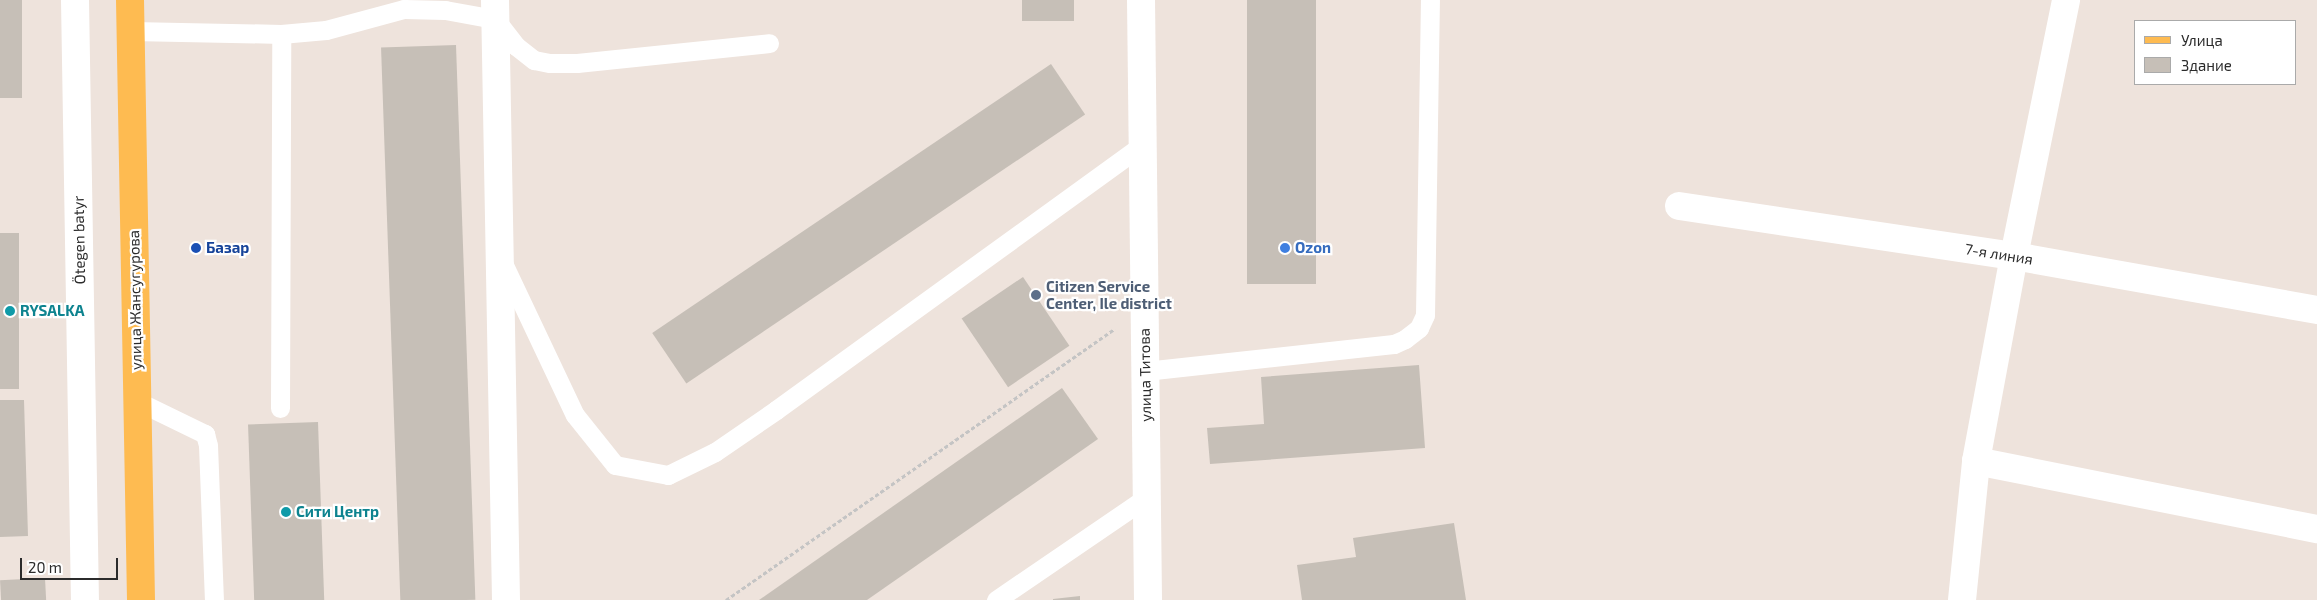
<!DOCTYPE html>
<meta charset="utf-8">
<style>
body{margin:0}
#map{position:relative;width:2317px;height:600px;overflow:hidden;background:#eee3dc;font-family:"Exo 2",sans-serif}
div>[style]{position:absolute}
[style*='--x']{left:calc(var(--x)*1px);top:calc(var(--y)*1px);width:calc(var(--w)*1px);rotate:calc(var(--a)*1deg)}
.building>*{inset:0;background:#c6bfb7;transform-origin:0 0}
.path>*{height:3px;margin-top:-1.5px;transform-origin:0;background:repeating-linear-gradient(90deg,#c4c4c4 0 4px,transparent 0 6.5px)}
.lane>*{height:19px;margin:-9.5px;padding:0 9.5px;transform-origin:9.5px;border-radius:9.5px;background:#fff}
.street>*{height:28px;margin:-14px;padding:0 14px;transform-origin:14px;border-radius:14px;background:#fff}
.secondary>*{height:28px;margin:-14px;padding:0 14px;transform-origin:14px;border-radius:14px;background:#fff}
.primary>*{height:28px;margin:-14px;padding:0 14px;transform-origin:14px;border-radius:14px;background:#febb51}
.dots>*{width:14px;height:14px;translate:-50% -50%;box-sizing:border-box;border:2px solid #fff;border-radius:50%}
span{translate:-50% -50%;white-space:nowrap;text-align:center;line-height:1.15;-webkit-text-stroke:4.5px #fff;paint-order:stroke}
.street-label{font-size:15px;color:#2b2b2b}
.transit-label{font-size:15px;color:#164399;font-weight:700}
.left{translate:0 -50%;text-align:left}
.shop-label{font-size:15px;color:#366cbe;font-weight:700}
.service-label{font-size:15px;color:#4e5e75;font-weight:700}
.culture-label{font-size:15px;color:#0d838f;font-weight:700}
.legend{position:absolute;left:2134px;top:20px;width:162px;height:65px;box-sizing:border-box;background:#fff;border:1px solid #aaa;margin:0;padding:6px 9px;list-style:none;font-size:15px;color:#2b2b2b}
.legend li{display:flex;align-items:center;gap:10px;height:25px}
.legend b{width:25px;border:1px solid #aaa}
.scale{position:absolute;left:20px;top:558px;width:98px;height:22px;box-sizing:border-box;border:2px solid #2b2b2b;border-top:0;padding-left:6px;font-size:15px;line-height:18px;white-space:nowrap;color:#2b2b2b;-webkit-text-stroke:4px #fff;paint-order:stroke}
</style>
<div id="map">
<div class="building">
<i style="left:0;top:0;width:22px;height:98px"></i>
<i style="left:1022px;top:0;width:52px;height:21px"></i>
<i style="left:1247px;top:0;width:69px;height:284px"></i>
<i style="left:456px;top:45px;width:555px;height:75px;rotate:88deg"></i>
<i style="left:1051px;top:64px;width:61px;height:481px;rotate:56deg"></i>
<i style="left:0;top:233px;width:19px;height:156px"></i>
<i style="left:1023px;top:277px;width:83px;height:74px;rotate:56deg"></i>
<i style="clip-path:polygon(1419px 365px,1425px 448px,1210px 464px,1207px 428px,1264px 424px,1261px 377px)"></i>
<i style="clip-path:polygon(1062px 388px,1098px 439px,867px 600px,759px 600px)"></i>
<i style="clip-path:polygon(0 400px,24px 400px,28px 536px,0 537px)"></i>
<i style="left:318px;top:422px;width:178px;height:70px;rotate:88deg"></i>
<i style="clip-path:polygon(1454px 523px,1466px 600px,1302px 600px,1297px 565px,1356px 557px,1353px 538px)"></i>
<i style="left:45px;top:578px;width:22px;height:45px;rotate:87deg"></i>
<i style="clip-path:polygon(1080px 596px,1080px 600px,1053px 600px,1053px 599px)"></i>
</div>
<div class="path">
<i style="--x:726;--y:600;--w:474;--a:-34.9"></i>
</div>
<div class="lane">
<i style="--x:131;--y:31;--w:150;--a:1.1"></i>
<i style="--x:281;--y:34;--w:45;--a:-5.1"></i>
<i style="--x:326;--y:30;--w:81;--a:-15.1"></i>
<i style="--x:404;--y:9;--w:41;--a:1.4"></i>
<i style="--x:445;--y:10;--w:51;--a:10.2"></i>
<i style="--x:495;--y:19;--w:34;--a:52"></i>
<i style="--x:516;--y:46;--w:23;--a:38"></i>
<i style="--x:534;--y:60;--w:16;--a:11"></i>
<i style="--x:550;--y:63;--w:27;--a:0"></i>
<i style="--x:577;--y:63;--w:193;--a:-5.9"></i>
<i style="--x:503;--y:263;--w:168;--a:64.7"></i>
<i style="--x:575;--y:415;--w:64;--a:51.3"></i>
<i style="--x:615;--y:465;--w:54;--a:10.7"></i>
<i style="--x:668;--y:475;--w:52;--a:-26.1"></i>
<i style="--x:715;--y:452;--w:74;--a:-34.5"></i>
<i style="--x:776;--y:410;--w:453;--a:-35.9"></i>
<i style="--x:1145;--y:371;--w:250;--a:-6.2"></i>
<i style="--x:1394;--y:344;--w:12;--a:-24"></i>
<i style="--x:1405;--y:339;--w:18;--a:-38"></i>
<i style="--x:1419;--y:328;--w:14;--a:-65"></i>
<i style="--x:1425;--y:315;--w:315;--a:-89.1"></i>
<i style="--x:137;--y:401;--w:76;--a:25.9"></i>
<i style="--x:205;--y:434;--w:11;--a:75"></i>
<i style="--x:208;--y:445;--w:155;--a:87.8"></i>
<i style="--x:280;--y:408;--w:374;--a:-89.8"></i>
<i style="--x:996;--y:600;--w:183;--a:-34.3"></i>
</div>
<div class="street">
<i style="--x:75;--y:0;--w:600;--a:89.05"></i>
<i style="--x:495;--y:0;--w:600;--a:88.95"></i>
<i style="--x:1679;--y:206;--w:339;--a:8.5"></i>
<i style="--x:2014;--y:256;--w:308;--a:10.1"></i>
<i style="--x:1976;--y:461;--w:348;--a:11.3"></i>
<i style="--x:1962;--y:600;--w:140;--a:-84.2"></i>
<i style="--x:1976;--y:461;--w:208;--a:-79.5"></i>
<i style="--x:2014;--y:256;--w:261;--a:-78.5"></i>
</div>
<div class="secondary">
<i style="--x:1141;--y:0;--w:600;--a:89.33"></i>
</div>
<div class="primary">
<i style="--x:130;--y:0;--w:600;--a:88.95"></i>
</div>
<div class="dots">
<i style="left:196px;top:248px;background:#1a4fb4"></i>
<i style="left:1285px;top:248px;background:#3f7fe0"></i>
<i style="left:1036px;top:295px;background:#5c6f8a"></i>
<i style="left:10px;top:311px;background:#0f9aa8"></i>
<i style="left:286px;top:512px;background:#0f9aa8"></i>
</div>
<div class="street-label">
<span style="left:79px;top:240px;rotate:-91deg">Ötegen batyr</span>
<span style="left:1999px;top:254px;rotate:9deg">7-я линия</span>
<span style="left:135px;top:300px;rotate:-91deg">улица Жансугурова</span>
<span style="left:1145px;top:375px;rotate:-91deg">улица Титова</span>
</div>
<div class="transit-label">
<span class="left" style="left:206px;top:248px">Базар</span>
</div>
<div class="shop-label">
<span class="left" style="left:1295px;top:248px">Ozon</span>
</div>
<div class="service-label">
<span class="left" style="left:1046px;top:295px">Citizen Service<br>Center, Ile district</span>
</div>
<div class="culture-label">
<span class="left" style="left:20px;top:311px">RYSALKA</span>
<span class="left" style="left:296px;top:512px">Сити Центр</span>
</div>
<ul class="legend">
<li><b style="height:6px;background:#febb51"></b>Улица</li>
<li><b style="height:14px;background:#c6bfb7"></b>Здание</li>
</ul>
<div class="scale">20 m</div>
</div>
